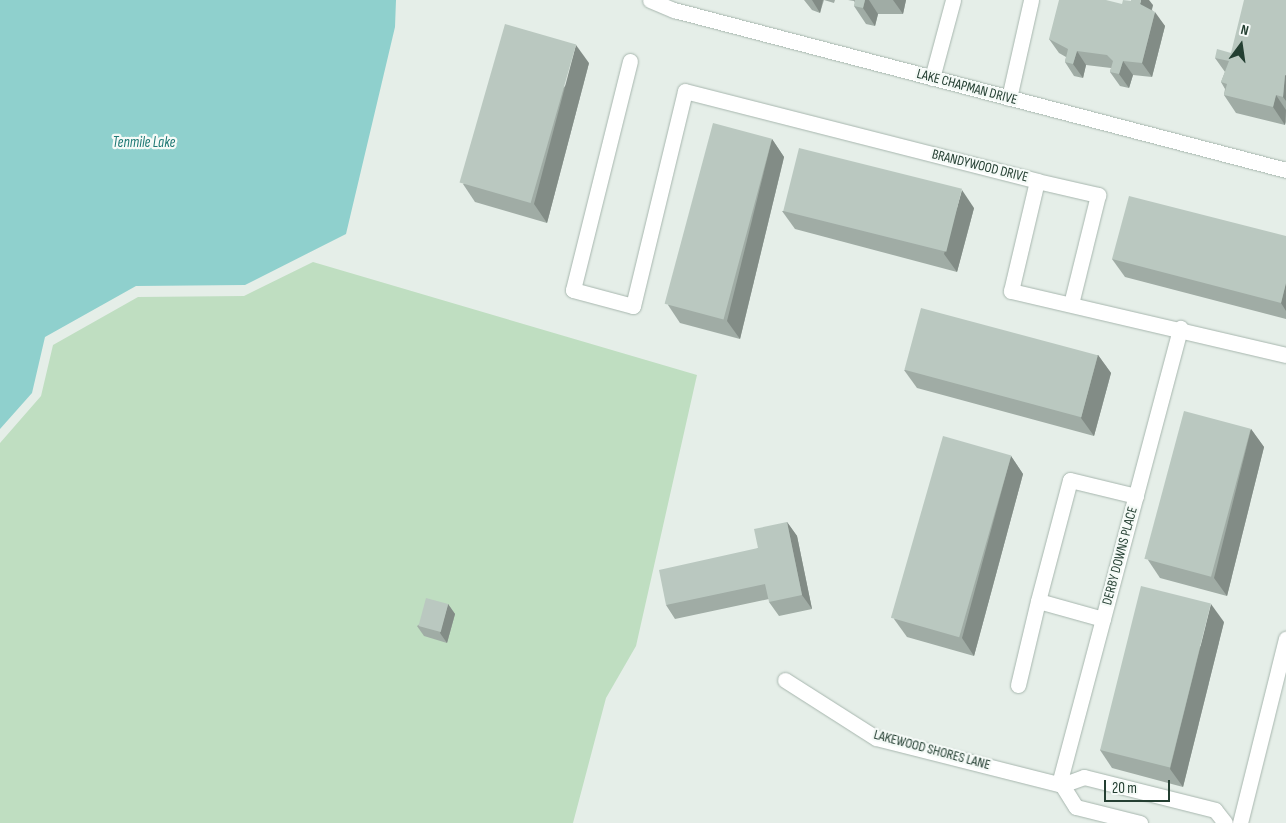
<!DOCTYPE html>
<style>
body{margin:0}
#map{position:relative;width:1286px;height:823px;overflow:hidden;background:#e5eee8;font-family:"Sofia Sans Condensed",sans-serif}
div>[style]{position:absolute}
[style*='--x']{left:calc(var(--x)*1px);top:calc(var(--y)*1px);width:calc(var(--w)*1px);rotate:calc(var(--a)*1deg)}
.green>*{inset:0;background:#bfdec1}
.water>*{inset:0;background:#8fd0cd}
.roads{filter:drop-shadow(0 0 1px #a7b6ae) drop-shadow(0 0 1px #a7b6ae)}
.minor>*{height:15px;margin:-7.5px;padding:0 7.5px;transform-origin:7.5px;border-radius:7.5px;background:#fff}
.wall>*{inset:0;background:#a0aca5}
.shaded-wall>*{inset:0;background:#828c86}
.building>*{inset:0;background:#bac8c0;transform-origin:0 0}
span{translate:-50% -50%;white-space:nowrap;text-align:center;line-height:1.15;-webkit-text-stroke:4.5px #f5faf7;paint-order:stroke}
.street-label{font-size:14px;color:#243f32}
.water-label{font-size:15px;color:#207a76;font-style:italic}
.north{position:absolute;left:1216px;top:20px;width:50px;height:50px;-webkit-text-stroke:4px #f5faf7;paint-order:stroke;rotate:14deg;font-size:14px;font-weight:700;line-height:20px;text-align:center;color:#243f32}
.north::after{content:'';display:block;margin:auto;width:18px;height:22px;background:#243f32;clip-path:polygon(50% 0,100% 100%,50% 72%,0 100%)}
.scale{position:absolute;left:1104px;top:780px;width:66px;height:22px;box-sizing:border-box;border:2px solid #243f32;border-top:0;padding-left:6px;font-size:15px;line-height:18px;white-space:nowrap;color:#243f32;-webkit-text-stroke:4px #f5faf7;paint-order:stroke}
</style>
<div id="map">
<div class="green">
<i style="clip-path:polygon(313px 262px,697px 375px,636px 646px,606px 698px,573px 823px,0 823px,0 443px,41px 396px,53px 345px,138px 297px,244px 296px)"></i>
</div>
<div class="water">
<i style="clip-path:polygon(0 0,396px 0,395px 27px,346px 234px,245px 285px,136px 286px,45px 337px,32px 393px,0 429px)"></i>
</div>
<div class="roads">
<div class="minor">
<i style="--x:650;--y:0;--w:26;--a:23"></i>
<i style="--x:674;--y:10;--w:633;--a:14.65"></i>
<i style="--x:630;--y:61;--w:236;--a:104"></i>
<i style="--x:573;--y:290;--w:62;--a:14.9"></i>
<i style="--x:633;--y:306;--w:221;--a:-76.4"></i>
<i style="--x:685;--y:91;--w:363;--a:14.3"></i>
<i style="--x:1037;--y:181;--w:113;--a:103.3"></i>
<i style="--x:1011;--y:291;--w:282;--a:13.1"></i>
<i style="--x:932;--y:78;--w:81;--a:-74.9"></i>
<i style="--x:1009;--y:98;--w:100;--a:-77.3"></i>
<i style="--x:1037;--y:181;--w:63;--a:12.9"></i>
<i style="--x:1098;--y:195;--w:112;--a:103.9"></i>
<i style="--x:1103;--y:619;--w:67;--a:-164.5"></i>
<i style="--x:1038;--y:601;--w:125;--a:-75.2"></i>
<i style="--x:1070;--y:480;--w:68;--a:13.6"></i>
<i style="--x:785;--y:680;--w:108;--a:32.5"></i>
<i style="--x:876;--y:738;--w:192;--a:14.2"></i>
<i style="--x:1062;--y:785;--w:23;--a:-20"></i>
<i style="--x:1084;--y:777;--w:135;--a:14.1"></i>
<i style="--x:1215;--y:810;--w:16;--a:52"></i>
<i style="--x:1018;--y:685;--w:86;--a:-76.6"></i>
<i style="--x:1059;--y:784;--w:472;--a:-75.1"></i>
<i style="--x:1062;--y:785;--w:26;--a:58"></i>
<i style="--x:1076;--y:807;--w:66;--a:14"></i>
<i style="--x:1240;--y:823;--w:190;--a:-76"></i>
</div>
</div>
<div class="wall">
<i style="clip-path:polygon(804px 0,835px 0,834px 3px,824px 0,820px 13px,812px 10px)"></i>
<i style="clip-path:polygon(848px 0,906px 0,903px 14px,878px 14px,875px 26px,866px 24px,854px 6px,855px 3px,854px 1px)"></i>
<i style="clip-path:polygon(1286px 0,1286px 122px,1285px 125px,1236px 113px,1224px 95px,1225px 89px,1221px 82px,1225px 72px,1215px 58px,1231px 53px)"></i>
<i style="clip-path:polygon(1122px 4px,1153px 5px,1152px 10px,1165px 26px,1152px 77px,1133px 75px,1129px 88px,1120px 86px,1110px 72px,1111px 68px,1086px 65px,1083px 78px,1074px 76px,1065px 62px,1066px 57px,1059px 53px,1049px 39px)"></i>
<i style="clip-path:polygon(589px 63px,547px 223px,475px 202px,463px 184px)"></i>
<i style="clip-path:polygon(772px 139px,784px 157px,740px 339px,680px 323px,668px 305px)"></i>
<i style="clip-path:polygon(974px 208px,957px 272px,795px 229px,782px 211px)"></i>
<i style="clip-path:polygon(1286px 236px,1286px 319px,1125px 277px,1112px 259px)"></i>
<i style="clip-path:polygon(1098px 355px,1111px 373px,1094px 436px,917px 388px,904px 370px)"></i>
<i style="clip-path:polygon(1251px 429px,1264px 447px,1227px 596px,1160px 578px,1148px 560px)"></i>
<i style="clip-path:polygon(1011px 456px,1023px 474px,974px 656px,907px 637px,894px 619px)"></i>
<i style="clip-path:polygon(787px 522px,797px 536px,812px 609px,779px 616px,769px 602px,769px 599px,675px 619px,666px 605px,758px 548px)"></i>
<i style="clip-path:polygon(448px 604px,455px 614px,447px 643px,424px 636px,417px 626px)"></i>
<i style="clip-path:polygon(1224px 622px,1183px 787px,1112px 768px,1100px 750px)"></i>
</div>
<div class="shaded-wall">
<i style="clip-path:polygon(812px 0,823px 0,820px 13px)"></i>
<i style="clip-path:polygon(865px 0,869px 0,878px 14px,875px 26px,863px 8px)"></i>
<i style="clip-path:polygon(893px 0,906px 0,903px 14px)"></i>
<i style="clip-path:polygon(1141px 0,1149px 0,1153px 5px,1149px 18px,1140px 4px)"></i>
<i style="clip-path:polygon(1155px 12px,1165px 26px,1152px 77px,1142px 63px)"></i>
<i style="clip-path:polygon(576px 45px,589px 63px,547px 223px,534px 204px)"></i>
<i style="clip-path:polygon(1077px 51px,1086px 65px,1083px 78px,1073px 64px)"></i>
<i style="clip-path:polygon(1123px 61px,1133px 75px,1129px 88px,1119px 74px)"></i>
<i style="clip-path:polygon(1285px 75px,1286px 76px,1286px 101px,1283px 97px)"></i>
<i style="clip-path:polygon(1276px 95px,1286px 110px,1285px 125px,1273px 107px)"></i>
<i style="clip-path:polygon(772px 139px,784px 157px,740px 339px,727px 321px)"></i>
<i style="clip-path:polygon(962px 190px,974px 208px,957px 272px,944px 254px)"></i>
<i style="clip-path:polygon(1286px 283px,1286px 311px,1281px 303px)"></i>
<i style="clip-path:polygon(1098px 355px,1111px 373px,1094px 436px,1081px 418px)"></i>
<i style="clip-path:polygon(1251px 429px,1264px 447px,1227px 596px,1214px 578px)"></i>
<i style="clip-path:polygon(1011px 456px,1023px 474px,974px 656px,962px 638px)"></i>
<i style="clip-path:polygon(787px 522px,797px 536px,812px 609px,802px 595px)"></i>
<i style="clip-path:polygon(448px 604px,455px 614px,447px 643px,440px 633px)"></i>
<i style="clip-path:polygon(1211px 604px,1224px 622px,1183px 787px,1170px 769px)"></i>
</div>
<div class="building">
<i style="clip-path:polygon(855px 0,865px 0,863px 8px,854px 6px)"></i>
<i style="clip-path:polygon(1059px 0,1106px 0,1122px 4px,1123px 0,1131px 1px,1131px 0,1141px 0,1140px 4px,1155px 12px,1142px 63px,1123px 61px,1119px 74px,1110px 72px,1113px 61px,1107px 55px,1077px 51px,1073px 64px,1065px 62px,1068px 49px,1049px 39px)"></i>
<i style="clip-path:polygon(1244px 0,1286px 0,1286px 75px,1285px 75px,1283px 97px,1276px 95px,1273px 107px,1224px 95px,1227px 84px,1221px 82px,1229px 61px,1215px 58px,1217px 49px,1231px 53px)"></i>
<i style="left:505px;top:24px;width:74px;height:165px;rotate:16deg"></i>
<i style="left:713px;top:123px;width:61px;height:187px;rotate:15deg"></i>
<i style="left:799px;top:148px;width:168px;height:65px;rotate:14deg"></i>
<i style="clip-path:polygon(1129px 196px,1286px 236px,1286px 283px,1281px 303px,1112px 259px)"></i>
<i style="left:921px;top:308px;width:183px;height:64px;rotate:15deg"></i>
<i style="left:1184px;top:411px;width:69px;height:153px;rotate:15deg"></i>
<i style="left:943px;top:436px;width:71px;height:189px;rotate:16deg"></i>
<i style="clip-path:polygon(787px 522px,802px 595px,769px 602px,765px 584px,666px 605px,659px 570px,758px 548px,754px 529px)"></i>
<i style="left:1141px;top:586px;width:72px;height:169px;rotate:14deg"></i>
<i style="left:426px;top:598px;width:23px;height:29px;rotate:15deg"></i>
</div>
<div class="street-label">
<span style="left:967px;top:87px;rotate:15deg">LAKE CHAPMAN DRIVE</span>
<span style="left:980px;top:166px;rotate:14deg">BRANDYWOOD DRIVE</span>
<span style="left:1120px;top:556px;rotate:-75deg">DERBY DOWNS PLACE</span>
<span style="left:932px;top:750px;rotate:15deg">LAKEWOOD SHORES LANE</span>
</div>
<div class="water-label">
<span style="left:144px;top:143px">Tenmile Lake</span>
</div>
<div class="north">N</div>
<div class="scale">20 m</div>
</div>
